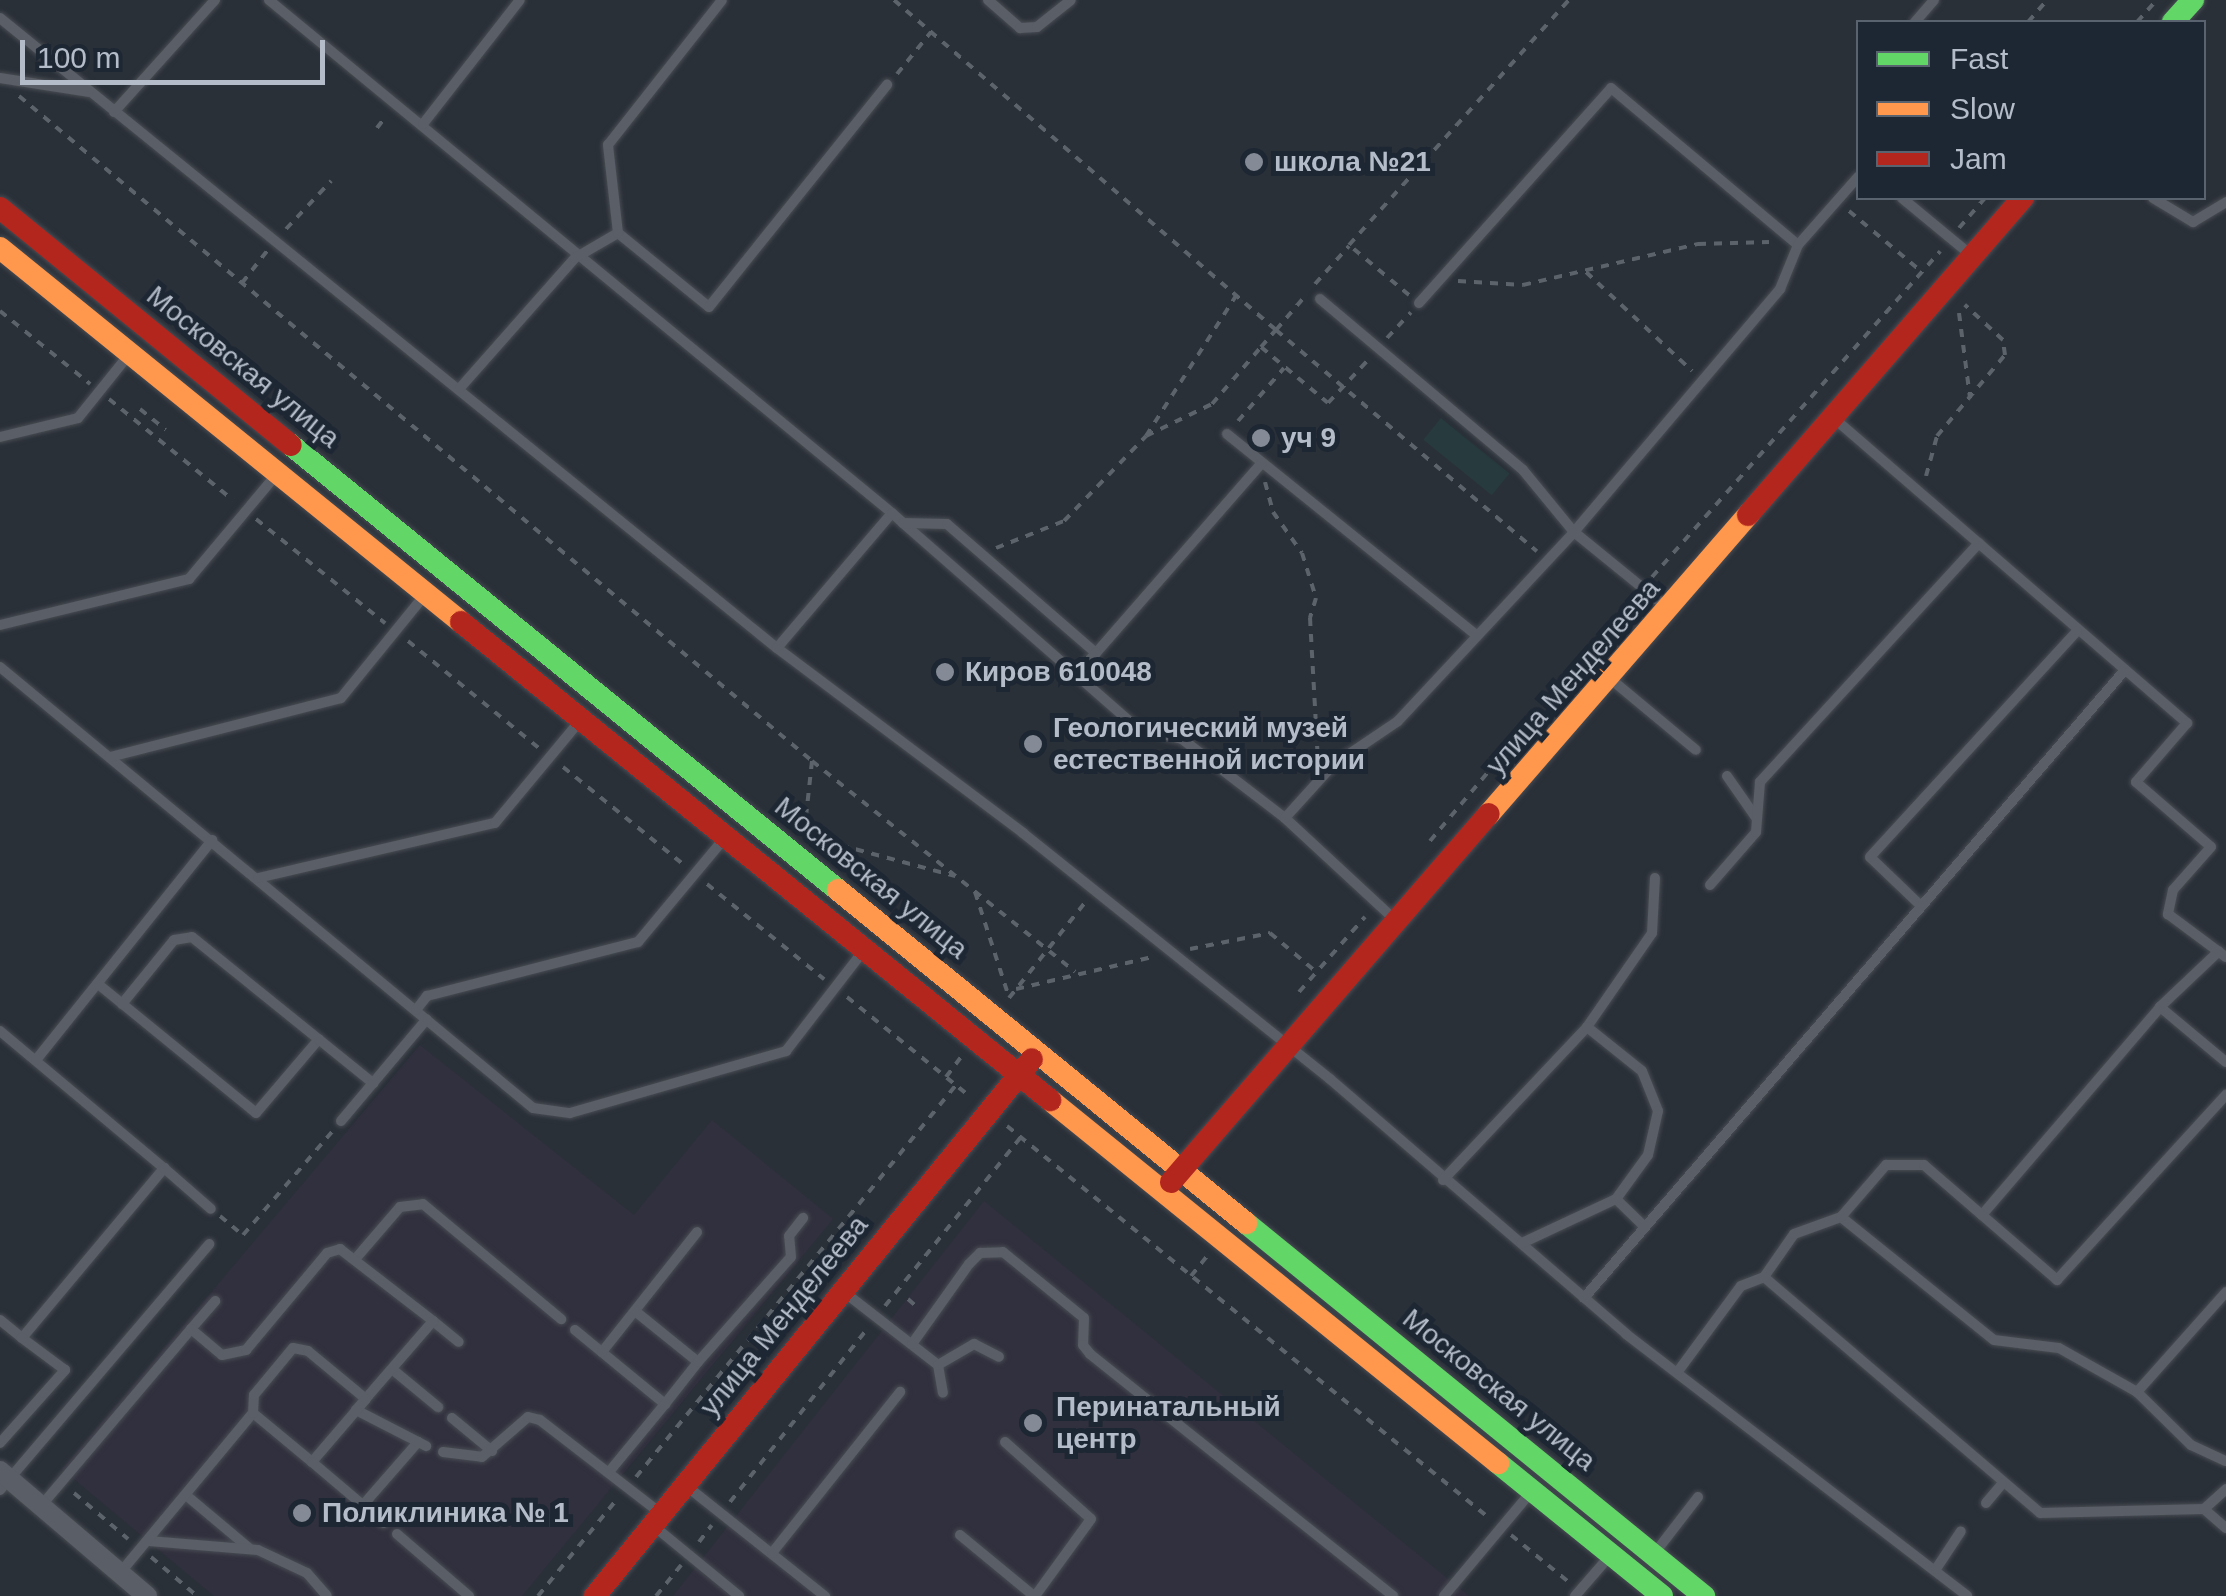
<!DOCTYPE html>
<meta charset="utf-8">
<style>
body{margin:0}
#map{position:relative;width:2226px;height:1596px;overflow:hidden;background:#2a3038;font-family:Helvetica,sans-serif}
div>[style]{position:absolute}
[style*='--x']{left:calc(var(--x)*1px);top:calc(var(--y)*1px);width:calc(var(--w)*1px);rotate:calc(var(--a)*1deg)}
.medical>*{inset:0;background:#31303e}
.green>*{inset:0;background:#273a3e;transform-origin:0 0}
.path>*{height:4px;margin-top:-2px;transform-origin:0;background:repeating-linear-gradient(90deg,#5d636a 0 8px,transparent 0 16px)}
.roads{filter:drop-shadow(0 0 2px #484c53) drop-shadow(0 0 2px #484c53)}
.lane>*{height:10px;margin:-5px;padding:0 5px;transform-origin:5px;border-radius:5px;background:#5a5e66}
.street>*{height:20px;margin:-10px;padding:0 10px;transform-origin:10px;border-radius:10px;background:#5a5e66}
.fast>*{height:22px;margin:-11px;padding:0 11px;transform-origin:11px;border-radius:11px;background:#63d668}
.slow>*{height:22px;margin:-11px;padding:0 11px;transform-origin:11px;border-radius:11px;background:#ff974d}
.jam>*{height:22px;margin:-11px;padding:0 11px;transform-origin:11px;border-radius:11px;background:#b3261e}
.dots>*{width:28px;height:28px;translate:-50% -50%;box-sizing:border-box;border:5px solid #1d2633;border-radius:50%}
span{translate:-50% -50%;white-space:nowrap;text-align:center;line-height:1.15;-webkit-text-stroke:10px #1d2633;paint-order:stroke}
.poi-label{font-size:28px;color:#b4bcc9;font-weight:700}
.left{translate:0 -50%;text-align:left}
.street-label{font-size:28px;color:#b4bcc9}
.legend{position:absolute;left:1856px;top:20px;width:350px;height:180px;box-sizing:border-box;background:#1d2633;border:2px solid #59626f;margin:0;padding:12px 18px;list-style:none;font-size:30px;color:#b4bcc9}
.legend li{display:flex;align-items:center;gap:20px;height:50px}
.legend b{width:50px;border:2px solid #59626f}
.scale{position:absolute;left:20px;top:40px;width:305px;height:45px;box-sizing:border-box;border:5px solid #b4bcc9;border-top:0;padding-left:12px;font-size:30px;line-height:35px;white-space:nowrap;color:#b4bcc9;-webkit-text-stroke:8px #1d2633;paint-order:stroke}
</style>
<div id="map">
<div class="medical">
<i style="clip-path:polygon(420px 1045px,634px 1215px,712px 1120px,833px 1219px,522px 1596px,214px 1596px,62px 1469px)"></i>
<i style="clip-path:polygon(984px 1201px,1469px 1596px,673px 1596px)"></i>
</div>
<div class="green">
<i style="left:1441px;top:418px;width:88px;height:28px;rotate:39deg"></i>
</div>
<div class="path">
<i style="--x:894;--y:0;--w:505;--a:40.82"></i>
<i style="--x:1276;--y:330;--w:46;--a:-49.4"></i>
<i style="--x:2028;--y:22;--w:29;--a:-49"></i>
<i style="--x:2137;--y:22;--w:24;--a:-48"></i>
<i style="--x:897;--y:74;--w:54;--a:-51"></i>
<i style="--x:19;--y:96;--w:1035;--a:39.98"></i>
<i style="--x:812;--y:761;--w:337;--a:38.7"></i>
<i style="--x:377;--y:128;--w:15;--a:-53"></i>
<i style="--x:1849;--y:211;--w:95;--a:39.9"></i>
<i style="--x:1959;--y:228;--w:40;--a:-49"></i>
<i style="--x:286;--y:229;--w:66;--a:-46.8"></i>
<i style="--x:1586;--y:272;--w:145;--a:43"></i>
<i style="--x:1458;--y:281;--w:65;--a:3.5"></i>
<i style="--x:1523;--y:285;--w:180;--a:-13.2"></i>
<i style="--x:1698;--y:244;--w:71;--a:-1.6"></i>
<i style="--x:242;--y:283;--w:41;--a:-52"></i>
<i style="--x:1315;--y:284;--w:51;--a:-48.2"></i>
<i style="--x:1409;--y:295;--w:78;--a:-140.2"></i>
<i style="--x:1349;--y:245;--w:329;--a:-48.1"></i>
<i style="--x:0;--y:311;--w:116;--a:39"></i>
<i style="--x:1959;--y:313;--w:86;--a:82.6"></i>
<i style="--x:1387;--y:338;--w:35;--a:-47"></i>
<i style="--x:1261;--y:347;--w:23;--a:-49"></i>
<i style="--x:1276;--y:330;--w:342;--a:40.3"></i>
<i style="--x:109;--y:399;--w:160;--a:39.2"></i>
<i style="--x:140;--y:409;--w:33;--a:39"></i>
<i style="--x:1238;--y:421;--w:70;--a:-49"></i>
<i style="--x:1146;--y:436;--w:73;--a:-25.9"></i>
<i style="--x:1212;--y:404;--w:75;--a:-49.3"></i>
<i style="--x:1261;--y:347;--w:87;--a:39.9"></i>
<i style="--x:1328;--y:403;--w:59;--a:-47.1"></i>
<i style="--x:1926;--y:476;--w:41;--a:-74.6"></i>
<i style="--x:1937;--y:436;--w:106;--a:-50"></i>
<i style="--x:2005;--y:355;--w:15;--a:-98"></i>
<i style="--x:2003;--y:340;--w:52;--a:-137.4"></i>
<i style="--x:1265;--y:482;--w:31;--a:75"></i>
<i style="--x:1273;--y:512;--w:50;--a:54.7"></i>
<i style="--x:1302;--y:553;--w:47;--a:72.7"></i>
<i style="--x:1316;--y:598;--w:21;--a:107"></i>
<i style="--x:1310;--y:618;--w:141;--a:86.8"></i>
<i style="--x:256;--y:519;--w:166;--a:38.9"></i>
<i style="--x:996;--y:548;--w:73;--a:-21.7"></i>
<i style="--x:1064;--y:521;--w:118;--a:-46"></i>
<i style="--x:1146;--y:436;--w:169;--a:-57.3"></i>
<i style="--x:1652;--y:577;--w:435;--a:-48.5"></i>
<i style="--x:408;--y:641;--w:171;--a:39.3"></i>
<i style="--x:812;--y:761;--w:64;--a:96.2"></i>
<i style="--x:805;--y:825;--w:26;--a:39"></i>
<i style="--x:825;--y:841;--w:135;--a:15.1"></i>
<i style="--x:563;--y:767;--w:156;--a:39"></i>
<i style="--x:1430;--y:841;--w:315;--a:-49.9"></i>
<i style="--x:707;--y:884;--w:151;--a:39.1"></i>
<i style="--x:975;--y:892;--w:110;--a:72.1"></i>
<i style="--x:1190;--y:949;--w:82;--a:-11.3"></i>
<i style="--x:1270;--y:933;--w:59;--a:40.2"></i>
<i style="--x:1016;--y:989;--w:140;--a:-13.2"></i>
<i style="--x:1299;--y:992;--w:100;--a:-48.7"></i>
<i style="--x:847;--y:997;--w:156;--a:39"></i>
<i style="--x:1009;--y:998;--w:125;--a:-51.5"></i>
<i style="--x:946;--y:1077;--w:25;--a:-53"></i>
<i style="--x:1007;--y:1126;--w:620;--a:39.11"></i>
<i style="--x:220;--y:1216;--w:30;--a:40"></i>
<i style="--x:243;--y:1235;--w:136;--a:-49.2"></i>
<i style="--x:1191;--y:1276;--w:26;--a:-51"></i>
<i style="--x:908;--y:1299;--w:15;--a:42"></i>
<i style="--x:885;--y:1306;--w:216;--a:-51.2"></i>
<i style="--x:636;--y:1477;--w:506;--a:-50.77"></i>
<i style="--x:74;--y:1493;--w:71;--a:40.4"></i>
<i style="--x:730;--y:1502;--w:221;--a:-51.6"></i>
<i style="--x:1511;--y:1535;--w:76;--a:39.1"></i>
<i style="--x:699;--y:1542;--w:21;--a:-53"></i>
<i style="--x:151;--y:1557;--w:60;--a:40.3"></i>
<i style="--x:538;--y:1596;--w:125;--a:-50.8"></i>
<i style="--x:656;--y:1596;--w:40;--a:-51"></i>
</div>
<div class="roads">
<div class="lane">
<i style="--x:269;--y:0;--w:807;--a:39.47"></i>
<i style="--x:988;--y:0;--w:43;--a:41.2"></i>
<i style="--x:1020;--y:28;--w:17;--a:-3"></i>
<i style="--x:1037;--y:27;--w:43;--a:-38.5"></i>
<i style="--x:0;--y:18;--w:1000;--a:39.04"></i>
<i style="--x:777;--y:648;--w:308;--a:36.9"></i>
<i style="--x:1023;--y:833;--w:393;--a:38.7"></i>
<i style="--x:1330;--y:1079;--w:391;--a:40.7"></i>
<i style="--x:1626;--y:1334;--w:430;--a:37.5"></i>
<i style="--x:1915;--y:22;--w:29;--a:-49"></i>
<i style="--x:0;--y:78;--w:89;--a:9"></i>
<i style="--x:114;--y:112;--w:151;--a:-48"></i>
<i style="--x:423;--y:124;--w:157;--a:-52"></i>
<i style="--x:1902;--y:198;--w:89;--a:39.6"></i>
<i style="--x:2153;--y:198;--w:47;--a:31"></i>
<i style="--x:2193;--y:222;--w:39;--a:-31"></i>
<i style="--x:618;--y:233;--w:117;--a:39.1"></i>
<i style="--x:709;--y:307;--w:285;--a:-51.3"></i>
<i style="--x:1320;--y:299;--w:265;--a:40.1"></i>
<i style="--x:1523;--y:470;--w:80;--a:50.6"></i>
<i style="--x:1574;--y:532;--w:117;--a:39.1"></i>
<i style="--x:1419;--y:303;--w:288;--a:-48.2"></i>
<i style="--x:1611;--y:88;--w:244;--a:40"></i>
<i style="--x:460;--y:388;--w:174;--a:-48.5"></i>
<i style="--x:575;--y:258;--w:50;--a:-30.2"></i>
<i style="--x:618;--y:233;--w:89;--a:-96.5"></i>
<i style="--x:608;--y:145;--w:184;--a:-51.8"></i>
<i style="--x:1836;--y:420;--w:464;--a:40.8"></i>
<i style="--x:2187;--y:723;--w:78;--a:130.8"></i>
<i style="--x:2136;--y:782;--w:99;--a:40.9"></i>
<i style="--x:2211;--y:847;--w:57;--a:131.5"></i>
<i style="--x:2173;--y:890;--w:25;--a:102"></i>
<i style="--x:2168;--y:914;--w:72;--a:36.6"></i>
<i style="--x:1227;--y:434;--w:321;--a:38.9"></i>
<i style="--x:0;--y:437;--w:80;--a:-13.7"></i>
<i style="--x:78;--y:418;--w:78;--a:-51.2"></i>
<i style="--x:903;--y:523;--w:310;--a:41.2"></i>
<i style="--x:1136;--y:727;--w:48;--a:14.6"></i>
<i style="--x:1182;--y:739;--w:130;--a:37.5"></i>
<i style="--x:1285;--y:818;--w:147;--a:42.8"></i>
<i style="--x:0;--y:625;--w:195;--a:-13.7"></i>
<i style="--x:189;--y:579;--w:134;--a:-50.1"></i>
<i style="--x:777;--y:648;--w:177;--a:-49.6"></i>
<i style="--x:892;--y:513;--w:15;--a:42"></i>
<i style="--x:903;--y:523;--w:44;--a:1.3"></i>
<i style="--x:947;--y:524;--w:197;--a:40.9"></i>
<i style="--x:1096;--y:653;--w:252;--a:-48.9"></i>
<i style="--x:0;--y:667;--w:692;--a:39.6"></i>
<i style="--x:533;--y:1108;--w:37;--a:8"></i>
<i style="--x:570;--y:1113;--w:225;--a:-16"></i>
<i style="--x:786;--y:1051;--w:128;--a:-52.3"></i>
<i style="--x:1076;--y:675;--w:30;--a:-48"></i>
<i style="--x:1612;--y:680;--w:109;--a:39.8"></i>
<i style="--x:110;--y:757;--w:238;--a:-14.3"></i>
<i style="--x:341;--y:698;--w:130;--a:-50.9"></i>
<i style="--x:1727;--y:776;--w:52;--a:55.1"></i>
<i style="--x:1285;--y:818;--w:72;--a:-47.8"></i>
<i style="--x:1333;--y:765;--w:78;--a:-34.1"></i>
<i style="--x:1398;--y:721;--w:258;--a:-47"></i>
<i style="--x:1574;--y:532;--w:319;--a:-49.7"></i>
<i style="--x:1780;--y:289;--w:48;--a:-67.8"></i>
<i style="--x:1798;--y:245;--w:91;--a:-48.6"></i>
<i style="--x:258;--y:878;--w:243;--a:-13.1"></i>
<i style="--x:495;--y:823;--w:131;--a:-50.3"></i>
<i style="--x:1710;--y:885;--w:70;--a:-49"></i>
<i style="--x:1756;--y:832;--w:50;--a:-85.4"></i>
<i style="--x:1760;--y:782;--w:324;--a:-47.5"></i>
<i style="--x:1918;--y:903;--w:66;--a:-136.2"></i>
<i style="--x:1870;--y:857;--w:306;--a:-47.5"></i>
<i style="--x:98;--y:984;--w:204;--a:39.2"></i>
<i style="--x:256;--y:1113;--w:97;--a:-49.6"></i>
<i style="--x:122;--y:1004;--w:82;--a:-50.9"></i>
<i style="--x:174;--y:940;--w:18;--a:-9"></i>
<i style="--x:192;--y:937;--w:233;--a:38.9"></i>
<i style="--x:2160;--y:1007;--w:86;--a:39.8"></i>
<i style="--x:416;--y:1010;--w:18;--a:-52"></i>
<i style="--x:427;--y:996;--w:218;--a:-14.4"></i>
<i style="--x:638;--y:942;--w:133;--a:-50.2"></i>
<i style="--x:1587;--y:1027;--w:114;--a:-55.3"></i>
<i style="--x:1652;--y:933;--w:55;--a:-86.9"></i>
<i style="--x:0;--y:1031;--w:214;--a:39.9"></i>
<i style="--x:36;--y:1060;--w:282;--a:-51.3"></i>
<i style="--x:341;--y:1121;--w:133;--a:-49.9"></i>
<i style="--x:1443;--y:1180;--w:210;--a:-46.7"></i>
<i style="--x:1587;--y:1027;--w:70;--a:38.7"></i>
<i style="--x:1642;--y:1071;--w:43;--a:68.2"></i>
<i style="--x:1658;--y:1111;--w:45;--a:102.8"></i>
<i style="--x:1648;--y:1155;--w:54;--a:126"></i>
<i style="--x:1616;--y:1199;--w:104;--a:154.9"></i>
<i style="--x:1616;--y:1199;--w:40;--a:44"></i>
<i style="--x:1982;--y:1215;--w:274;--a:-49.4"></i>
<i style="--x:2160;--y:1007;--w:81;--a:-43.5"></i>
<i style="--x:1841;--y:1217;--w:196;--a:38.8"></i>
<i style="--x:1994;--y:1340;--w:65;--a:7"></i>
<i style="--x:2059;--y:1348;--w:90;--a:29.4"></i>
<i style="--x:2137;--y:1392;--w:76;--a:44.5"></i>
<i style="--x:2191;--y:1445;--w:38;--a:25"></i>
<i style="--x:357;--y:1257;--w:66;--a:-49.3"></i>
<i style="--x:400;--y:1207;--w:23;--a:-7"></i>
<i style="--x:423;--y:1204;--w:180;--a:39.8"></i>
<i style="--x:1764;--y:1277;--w:52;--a:-55.1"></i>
<i style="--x:1794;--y:1234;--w:50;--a:-19.9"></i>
<i style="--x:1841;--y:1217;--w:69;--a:-49.1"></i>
<i style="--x:1886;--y:1165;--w:38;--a:0"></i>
<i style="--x:1924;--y:1165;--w:176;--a:40.8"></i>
<i style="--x:2057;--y:1280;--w:251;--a:-47.6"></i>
<i style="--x:844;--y:1292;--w:119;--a:37.8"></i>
<i style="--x:938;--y:1365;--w:28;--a:80"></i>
<i style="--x:1584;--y:1298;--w:829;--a:-49.26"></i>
<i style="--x:635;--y:1311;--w:81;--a:39"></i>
<i style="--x:698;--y:1362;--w:53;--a:128.2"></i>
<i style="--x:0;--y:1320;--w:28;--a:39"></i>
<i style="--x:22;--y:1338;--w:222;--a:-50.1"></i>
<i style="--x:164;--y:1168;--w:62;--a:41.1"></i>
<i style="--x:433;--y:1321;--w:33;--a:39"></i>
<i style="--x:191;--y:1329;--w:37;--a:-49"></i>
<i style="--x:575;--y:1330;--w:117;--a:39.4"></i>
<i style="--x:665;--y:1404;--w:88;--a:129.5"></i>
<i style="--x:912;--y:1344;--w:98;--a:-54.5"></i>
<i style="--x:969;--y:1264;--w:16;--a:-45"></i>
<i style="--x:980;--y:1253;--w:23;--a:-2"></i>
<i style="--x:1003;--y:1252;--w:104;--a:39.2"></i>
<i style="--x:1084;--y:1318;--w:27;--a:92"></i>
<i style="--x:1083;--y:1345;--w:11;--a:52"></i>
<i style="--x:1090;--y:1354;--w:388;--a:38.6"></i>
<i style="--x:602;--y:1352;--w:153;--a:-51.6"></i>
<i style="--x:698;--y:1362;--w:140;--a:-48.5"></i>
<i style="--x:791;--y:1257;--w:21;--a:-95"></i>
<i style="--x:789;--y:1236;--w:23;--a:-52"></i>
<i style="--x:938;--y:1365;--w:42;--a:-30.3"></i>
<i style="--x:974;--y:1344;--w:28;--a:27"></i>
<i style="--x:392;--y:1369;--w:60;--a:39.6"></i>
<i style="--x:1679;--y:1370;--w:104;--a:-53.6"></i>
<i style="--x:1741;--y:1286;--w:25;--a:-21"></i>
<i style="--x:1764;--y:1277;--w:363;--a:40.5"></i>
<i style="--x:2040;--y:1513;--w:164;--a:-1.4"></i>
<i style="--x:2204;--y:1509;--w:29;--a:41"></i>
<i style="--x:2137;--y:1392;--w:134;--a:-48.3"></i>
<i style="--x:253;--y:1413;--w:77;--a:39.7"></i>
<i style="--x:452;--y:1418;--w:52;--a:39.5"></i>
<i style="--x:1005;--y:1442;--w:115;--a:41.8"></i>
<i style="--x:1091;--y:1519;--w:95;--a:126"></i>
<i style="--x:0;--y:1443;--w:98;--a:-48.3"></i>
<i style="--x:65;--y:1370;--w:54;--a:-143.3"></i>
<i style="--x:443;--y:1452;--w:39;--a:7"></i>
<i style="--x:482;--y:1457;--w:61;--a:-41"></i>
<i style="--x:528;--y:1417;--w:12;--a:14"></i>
<i style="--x:540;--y:1420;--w:150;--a:37.7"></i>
<i style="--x:689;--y:1488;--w:174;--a:38.5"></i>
<i style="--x:0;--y:1490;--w:323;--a:-49.6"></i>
<i style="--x:187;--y:1496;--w:81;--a:40"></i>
<i style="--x:1986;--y:1503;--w:25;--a:-50"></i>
<i style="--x:363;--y:1505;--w:84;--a:-48.9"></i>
<i style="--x:41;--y:1506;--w:232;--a:-49.7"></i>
<i style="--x:191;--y:1329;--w:40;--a:40"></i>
<i style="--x:222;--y:1355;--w:25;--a:-12"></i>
<i style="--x:246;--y:1350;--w:126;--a:-50.1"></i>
<i style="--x:327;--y:1253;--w:14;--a:-17"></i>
<i style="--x:340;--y:1249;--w:118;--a:37.7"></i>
<i style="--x:433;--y:1321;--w:118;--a:130.9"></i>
<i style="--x:356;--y:1410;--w:79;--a:27.2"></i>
<i style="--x:2204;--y:1509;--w:30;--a:-42"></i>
<i style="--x:655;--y:1527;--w:109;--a:39.4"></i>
<i style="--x:397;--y:1534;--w:95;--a:40.7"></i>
<i style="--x:960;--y:1535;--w:96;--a:39.5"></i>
<i style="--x:149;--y:1541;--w:109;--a:4.7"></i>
<i style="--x:258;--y:1550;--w:54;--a:25.1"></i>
<i style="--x:307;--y:1573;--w:30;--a:49"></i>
<i style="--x:772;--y:1553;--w:206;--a:-51.5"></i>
<i style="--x:1654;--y:1554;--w:72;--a:-52.3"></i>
<i style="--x:1936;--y:1569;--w:45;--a:-56.7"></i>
<i style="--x:120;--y:1573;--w:208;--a:-50.3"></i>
<i style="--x:253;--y:1413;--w:18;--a:-87"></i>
<i style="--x:254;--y:1395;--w:61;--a:-50.3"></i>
<i style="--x:293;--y:1348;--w:15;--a:11"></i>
<i style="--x:308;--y:1351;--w:75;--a:39.6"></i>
<i style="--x:366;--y:1399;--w:83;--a:130.6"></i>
<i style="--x:312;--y:1462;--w:94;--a:40.3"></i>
<i style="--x:1444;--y:1596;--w:134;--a:-50.1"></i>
<i style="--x:1575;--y:1596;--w:49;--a:-49.1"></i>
</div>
<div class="street">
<i style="--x:0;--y:1471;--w:193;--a:40.4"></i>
</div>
<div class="fast">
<i style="--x:2173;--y:22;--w:30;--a:-48"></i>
<i style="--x:291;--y:445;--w:705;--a:39.13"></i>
<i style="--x:1246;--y:1223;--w:591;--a:39.16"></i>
<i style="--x:1498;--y:1463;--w:211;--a:39"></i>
</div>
<div class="slow">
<i style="--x:0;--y:248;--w:594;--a:39.05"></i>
<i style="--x:1489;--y:814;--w:396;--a:-49.1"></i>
<i style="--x:838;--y:890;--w:527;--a:39.22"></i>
<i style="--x:1050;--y:1100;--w:577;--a:39.02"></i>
</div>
<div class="jam">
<i style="--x:0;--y:208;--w:375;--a:39.2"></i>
<i style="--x:1748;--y:515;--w:420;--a:-49.1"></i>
<i style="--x:461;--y:622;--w:759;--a:39.06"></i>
<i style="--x:1171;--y:1182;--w:486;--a:-49.2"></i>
<i style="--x:595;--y:1596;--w:692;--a:-50.86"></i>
</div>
</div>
<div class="dots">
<i style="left:1254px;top:162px;background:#848b96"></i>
<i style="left:1261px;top:438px;background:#848b96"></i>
<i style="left:945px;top:672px;background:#848b96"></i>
<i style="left:1033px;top:744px;background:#848b96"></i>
<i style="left:1033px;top:1423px;background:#848b96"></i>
<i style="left:302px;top:1513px;background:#848b96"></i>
</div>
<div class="poi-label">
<span class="left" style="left:1274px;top:162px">школа №21</span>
<span class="left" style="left:1281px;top:438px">уч 9</span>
<span class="left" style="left:965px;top:672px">Киров 610048</span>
<span class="left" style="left:1053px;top:744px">Геологический музей<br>естественной истории</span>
<span class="left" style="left:1056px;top:1423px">Перинатальный<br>центр</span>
<span class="left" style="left:322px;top:1513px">Поликлиника № 1</span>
</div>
<div class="street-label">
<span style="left:243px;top:367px;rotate:39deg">Московская улица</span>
<span style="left:1573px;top:677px;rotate:-49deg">улица Менделеева</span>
<span style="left:871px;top:878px;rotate:39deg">Московская улица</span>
<span style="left:784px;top:1316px;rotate:-51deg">улица Менделеева</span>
<span style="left:1499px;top:1390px;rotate:39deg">Московская улица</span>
</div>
<ul class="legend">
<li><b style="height:12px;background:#63d668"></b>Fast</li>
<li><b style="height:12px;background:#ff974d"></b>Slow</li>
<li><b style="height:12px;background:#b3261e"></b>Jam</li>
</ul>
<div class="scale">100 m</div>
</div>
